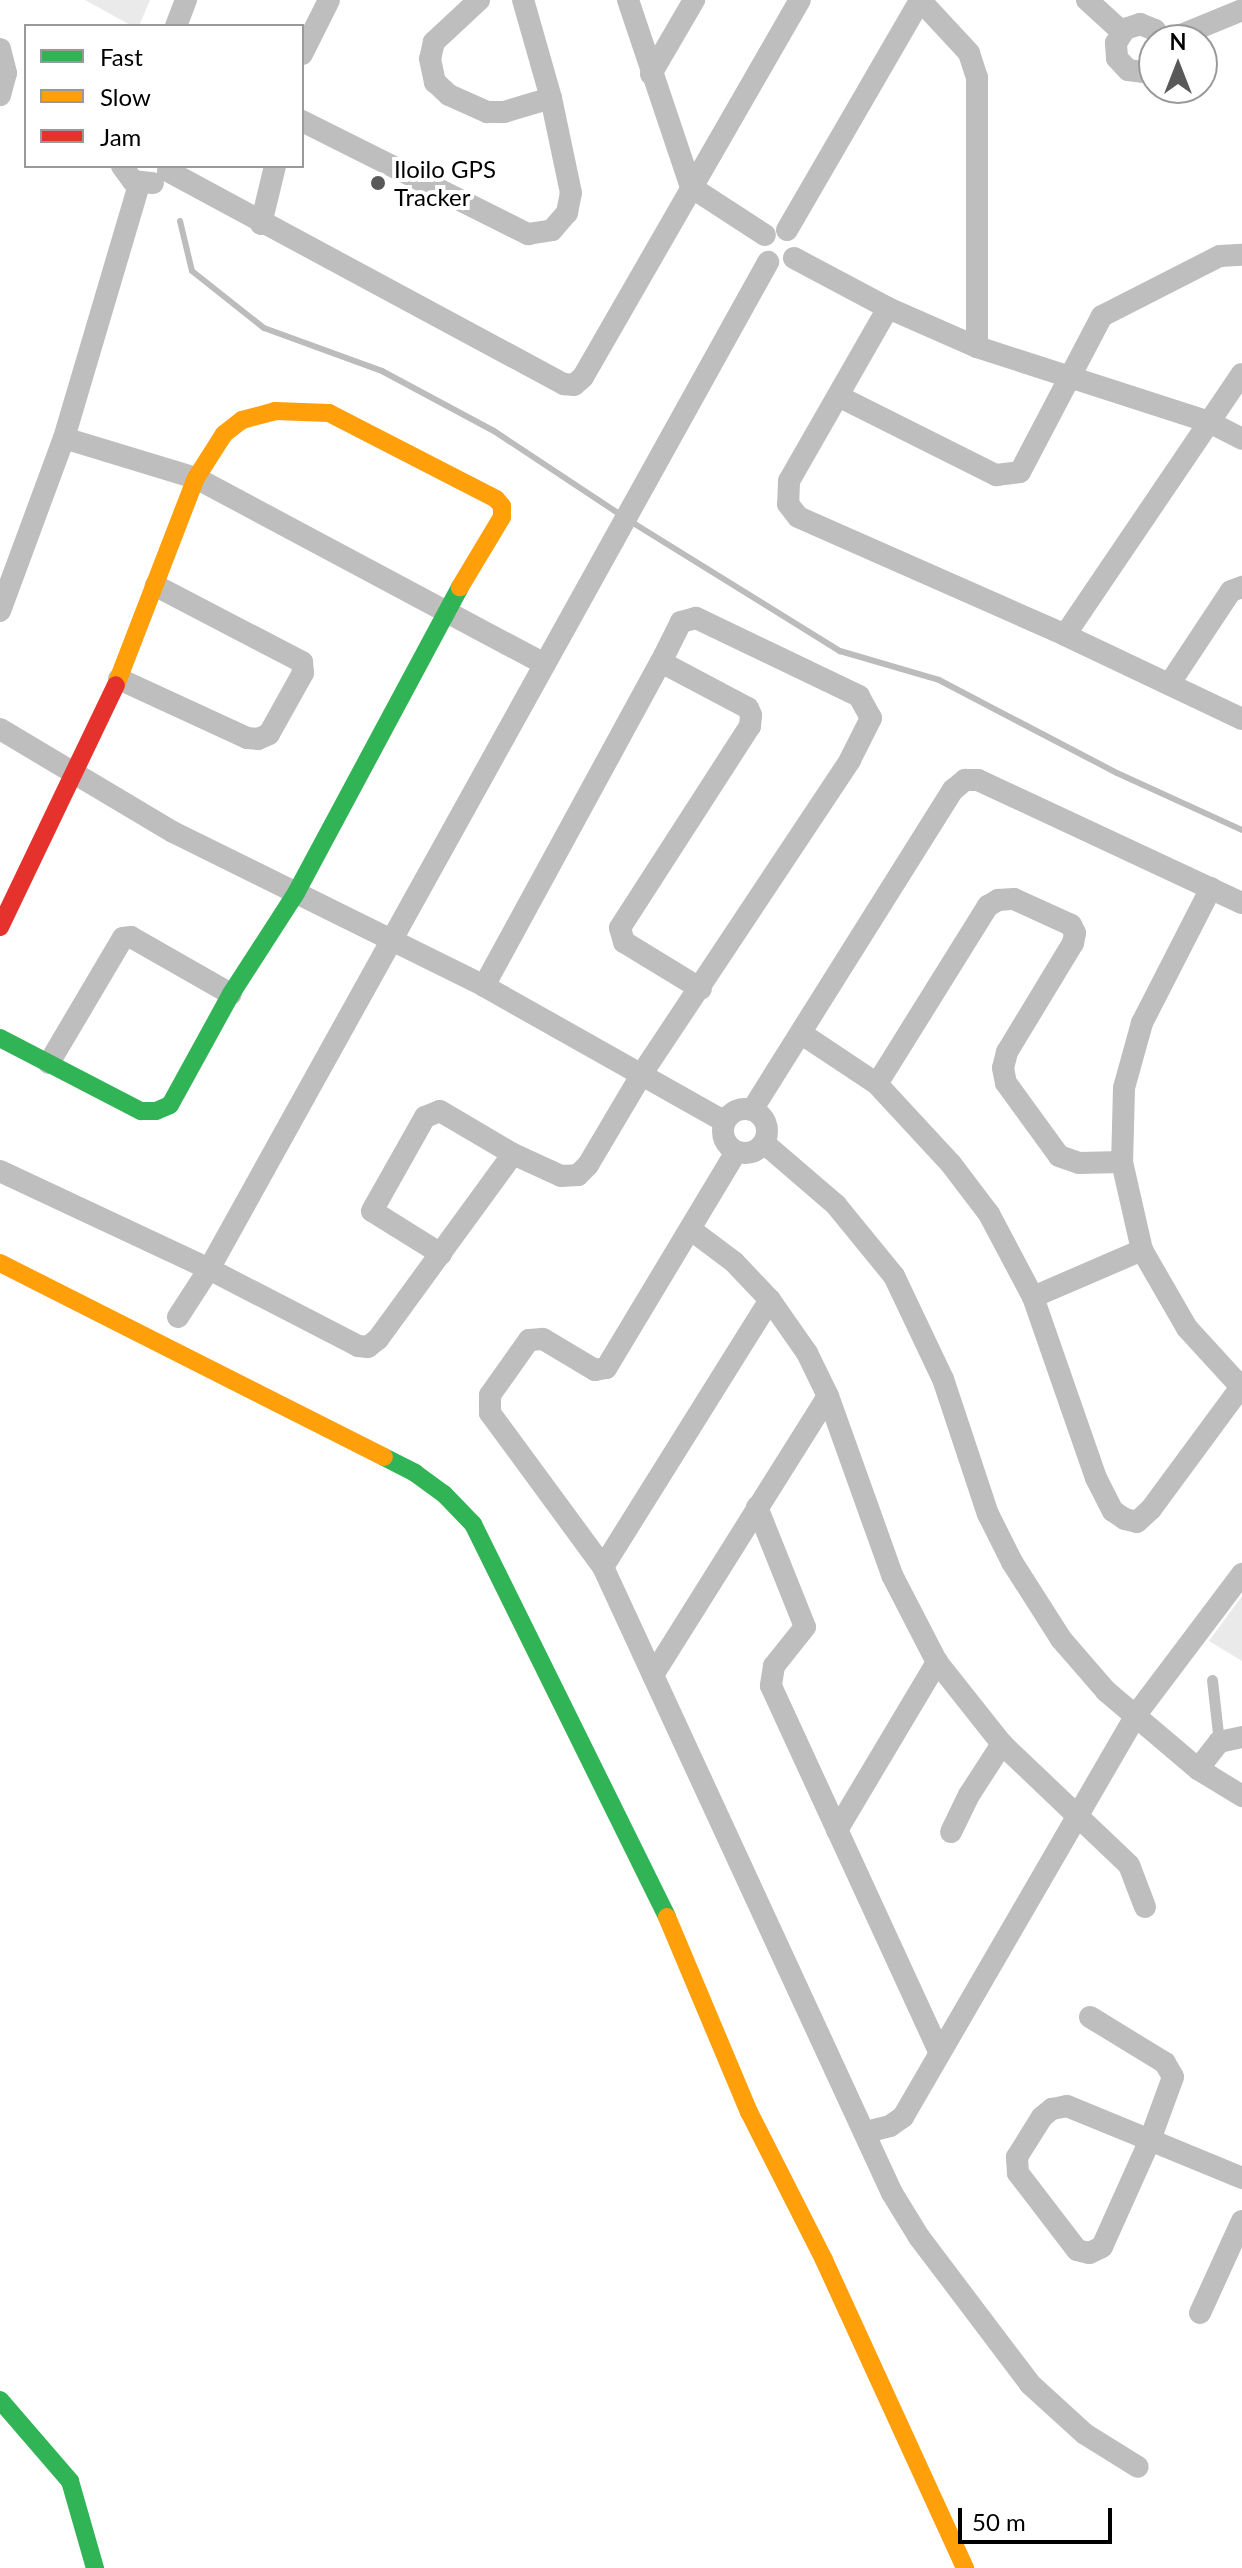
<!DOCTYPE html>
<style>
body{margin:0}
#map{position:relative;width:1242px;height:2568px;overflow:hidden;background:#fff;font-family:Lato,sans-serif}
div>[style]{position:absolute}
[style*='--x']{left:calc(var(--x)*1px);top:calc(var(--y)*1px);width:calc(var(--w)*1px);rotate:calc(var(--a)*1deg)}
.green>*{inset:0;background:#eaeaea}
.stream>*{height:6px;margin:-3px;padding:0 3px;transform-origin:3px;border-radius:3px;background:#bcbcbc}
.lane>*{height:11px;margin:-5.5px;padding:0 5.5px;transform-origin:5.5px;border-radius:5.5px;background:#bebebe}
.street>*{height:22px;margin:-11px;padding:0 11px;transform-origin:11px;border-radius:11px;background:#bebebe}
.street>.ring{margin:-11px;padding:0;box-sizing:content-box;background:none;border:22px solid #bebebe;border-radius:50%}
.fast>*{height:18px;margin:-9px;padding:0 9px;transform-origin:9px;border-radius:9px;background:#30b455}
.slow>*{height:18px;margin:-9px;padding:0 9px;transform-origin:9px;border-radius:9px;background:#ff9f0a}
.jam>*{height:18px;margin:-9px;padding:0 9px;transform-origin:9px;border-radius:9px;background:#e5322d}
.dots>*{width:22px;height:22px;translate:-50% -50%;box-sizing:border-box;border:4px solid #fff;border-radius:50%}
span{translate:-50% -50%;white-space:nowrap;text-align:center;line-height:1.15;-webkit-text-stroke:8px #fff;paint-order:stroke}
.poi-label{font-size:24px;color:#000}
.left{translate:0 -50%;text-align:left}
.legend{position:absolute;left:24px;top:24px;width:280px;height:144px;box-sizing:border-box;background:#fff;border:2px solid #999;margin:0;padding:10px 14px;list-style:none;font-size:24px;color:#000}
.legend li{display:flex;align-items:center;gap:16px;height:40px}
.legend b{width:40px;border:2px solid #999}
.north{position:absolute;left:1138px;top:24px;width:80px;height:80px;box-sizing:border-box;background:#fff;border:2px solid #999;border-radius:50%;rotate:0deg;font-size:22px;font-weight:700;line-height:32px;text-align:center;color:#000}
.north::after{content:'';display:block;margin:auto;width:28px;height:36px;background:#595959;clip-path:polygon(50% 0,100% 100%,50% 72%,0 100%)}
.scale{position:absolute;left:958px;top:2508px;width:154px;height:36px;box-sizing:border-box;border:4px solid #000;border-top:0;padding-left:10px;font-size:24px;line-height:28px;white-space:nowrap;color:#000;-webkit-text-stroke:6px #fff;paint-order:stroke}
</style>
<div id="map">
<div class="green">
<i style="clip-path:polygon(85px 0,150px 0,139px 26px,132px 26px)"></i>
<i style="clip-path:polygon(1242px 1596px,1242px 1661px,1209px 1641px)"></i>
</div>
<div class="stream">
<i style="--x:180;--y:221;--w:51;--a:76.5"></i>
<i style="--x:192;--y:271;--w:92;--a:38.4"></i>
<i style="--x:264;--y:328;--w:126;--a:20"></i>
<i style="--x:382;--y:371;--w:127;--a:28.2"></i>
<i style="--x:494;--y:431;--w:152;--a:33.5"></i>
<i style="--x:630;--y:521;--w:247;--a:31.8"></i>
<i style="--x:840;--y:651;--w:103;--a:16.3"></i>
<i style="--x:939;--y:680;--w:201;--a:27.6"></i>
<i style="--x:1117;--y:773;--w:137;--a:24.5"></i>
</div>
<div class="lane">
<i style="--x:1212;--y:1680;--w:62;--a:83.6"></i>
</div>
<div class="street">
<i style="--x:479;--y:0;--w:62;--a:137"></i>
<i style="--x:434;--y:42;--w:17;--a:103"></i>
<i style="--x:430;--y:59;--w:24;--a:78"></i>
<i style="--x:435;--y:82;--w:19;--a:43"></i>
<i style="--x:449;--y:95;--w:42;--a:24.1"></i>
<i style="--x:487;--y:112;--w:17;--a:0"></i>
<i style="--x:504;--y:112;--w:49;--a:-16.6"></i>
<i style="--x:628;--y:0;--w:197;--a:71.4"></i>
<i style="--x:691;--y:187;--w:88;--a:33"></i>
<i style="--x:920;--y:0;--w:72;--a:47.2"></i>
<i style="--x:969;--y:53;--w:25;--a:72"></i>
<i style="--x:977;--y:77;--w:270;--a:90"></i>
<i style="--x:1087;--y:0;--w:47;--a:42.4"></i>
<i style="--x:176;--y:26;--w:28;--a:-69"></i>
<i style="--x:1169;--y:40;--w:79;--a:-22.3"></i>
<i style="--x:0;--y:49;--w:25;--a:76"></i>
<i style="--x:6;--y:73;--w:23;--a:105"></i>
<i style="--x:302;--y:54;--w:60;--a:-63.4"></i>
<i style="--x:1154;--y:68;--w:11;--a:158"></i>
<i style="--x:1144;--y:72;--w:16;--a:-173"></i>
<i style="--x:1128;--y:70;--w:16;--a:-133"></i>
<i style="--x:1117;--y:58;--w:15;--a:-94"></i>
<i style="--x:1116;--y:43;--w:17;--a:-57"></i>
<i style="--x:1125;--y:29;--w:16;--a:-18"></i>
<i style="--x:1140;--y:24;--w:16;--a:22"></i>
<i style="--x:1155;--y:30;--w:12;--a:55"></i>
<i style="--x:651;--y:74;--w:86;--a:-59.8"></i>
<i style="--x:302;--y:121;--w:253;--a:26.6"></i>
<i style="--x:528;--y:234;--w:24;--a:-9"></i>
<i style="--x:552;--y:230;--w:23;--a:-49"></i>
<i style="--x:567;--y:213;--w:20;--a:-79"></i>
<i style="--x:571;--y:193;--w:97;--a:-101.9"></i>
<i style="--x:551;--y:98;--w:102;--a:-105.9"></i>
<i style="--x:122;--y:166;--w:19;--a:54"></i>
<i style="--x:133;--y:181;--w:20;--a:6"></i>
<i style="--x:168;--y:171;--w:450;--a:28.3"></i>
<i style="--x:564;--y:384;--w:10;--a:6"></i>
<i style="--x:574;--y:385;--w:12;--a:-42"></i>
<i style="--x:583;--y:377;--w:435;--a:-60.1"></i>
<i style="--x:261;--y:224;--w:60;--a:-76.4"></i>
<i style="--x:787;--y:230;--w:265;--a:-59.9"></i>
<i style="--x:794;--y:258;--w:106;--a:28"></i>
<i style="--x:888;--y:308;--w:97;--a:23.7"></i>
<i style="--x:977;--y:347;--w:244;--a:17.9"></i>
<i style="--x:1209;--y:422;--w:37;--a:27"></i>
<i style="--x:888;--y:308;--w:199;--a:119.8"></i>
<i style="--x:789;--y:481;--w:23;--a:92"></i>
<i style="--x:788;--y:504;--w:16;--a:52"></i>
<i style="--x:798;--y:517;--w:292;--a:23.8"></i>
<i style="--x:1065;--y:635;--w:196;--a:25.4"></i>
<i style="--x:838;--y:396;--w:177;--a:26.6"></i>
<i style="--x:996;--y:475;--w:24;--a:-7"></i>
<i style="--x:1020;--y:472;--w:176;--a:-62.3"></i>
<i style="--x:1102;--y:316;--w:132;--a:-27"></i>
<i style="--x:1220;--y:256;--w:22;--a:-3"></i>
<i style="--x:64;--y:438;--w:138;--a:16.9"></i>
<i style="--x:196;--y:478;--w:395;--a:28.1"></i>
<i style="--x:0;--y:611;--w:184;--a:-69.7"></i>
<i style="--x:64;--y:438;--w:265;--a:-73.5"></i>
<i style="--x:1065;--y:635;--w:315;--a:-55.9"></i>
<i style="--x:119;--y:679;--w:141;--a:24.7"></i>
<i style="--x:247;--y:738;--w:11;--a:5"></i>
<i style="--x:258;--y:739;--w:12;--a:-24"></i>
<i style="--x:269;--y:734;--w:70;--a:-60.9"></i>
<i style="--x:303;--y:673;--w:11;--a:-95"></i>
<i style="--x:302;--y:662;--w:165;--a:-152.5"></i>
<i style="--x:1170;--y:683;--w:110;--a:-56.5"></i>
<i style="--x:1231;--y:591;--w:12;--a:-20"></i>
<i style="--x:0;--y:729;--w:201;--a:30.8"></i>
<i style="--x:173;--y:832;--w:347;--a:26.3"></i>
<i style="--x:484;--y:986;--w:275;--a:29.4"></i>
<i style="--x:1211;--y:888;--w:152;--a:117.1"></i>
<i style="--x:1142;--y:1023;--w:67;--a:105.5"></i>
<i style="--x:1124;--y:1088;--w:74;--a:91.5"></i>
<i style="--x:1122;--y:1162;--w:90;--a:77.2"></i>
<i style="--x:1142;--y:1250;--w:90;--a:60"></i>
<i style="--x:1187;--y:1328;--w:81;--a:47.5"></i>
<i style="--x:484;--y:986;--w:369;--a:-61.4"></i>
<i style="--x:661;--y:662;--w:98;--a:27.9"></i>
<i style="--x:748;--y:708;--w:8;--a:67"></i>
<i style="--x:751;--y:715;--w:11;--a:95"></i>
<i style="--x:750;--y:726;--w:240;--a:122.8"></i>
<i style="--x:620;--y:928;--w:15;--a:74"></i>
<i style="--x:624;--y:942;--w:90;--a:31.4"></i>
<i style="--x:802;--y:1034;--w:90;--a:33.7"></i>
<i style="--x:877;--y:1084;--w:109;--a:47.2"></i>
<i style="--x:951;--y:1164;--w:63;--a:52.8"></i>
<i style="--x:989;--y:1214;--w:94;--a:62.1"></i>
<i style="--x:1033;--y:1297;--w:192;--a:70.8"></i>
<i style="--x:1096;--y:1478;--w:37;--a:63"></i>
<i style="--x:1113;--y:1511;--w:14;--a:34"></i>
<i style="--x:1125;--y:1519;--w:12;--a:14"></i>
<i style="--x:1137;--y:1522;--w:19;--a:-43"></i>
<i style="--x:1151;--y:1509;--w:152;--a:-53.6"></i>
<i style="--x:49;--y:1063;--w:145;--a:-59.4"></i>
<i style="--x:123;--y:938;--w:8;--a:-7"></i>
<i style="--x:131;--y:937;--w:115;--a:29.7"></i>
<i style="--x:877;--y:1084;--w:210;--a:-58.1"></i>
<i style="--x:988;--y:906;--w:12;--a:-31"></i>
<i style="--x:998;--y:900;--w:16;--a:-4"></i>
<i style="--x:1014;--y:899;--w:63;--a:24.5"></i>
<i style="--x:1071;--y:925;--w:9;--a:63"></i>
<i style="--x:1075;--y:933;--w:10;--a:101"></i>
<i style="--x:1073;--y:943;--w:127;--a:121.2"></i>
<i style="--x:1007;--y:1052;--w:16;--a:104"></i>
<i style="--x:1003;--y:1068;--w:15;--a:79"></i>
<i style="--x:1006;--y:1083;--w:90;--a:54"></i>
<i style="--x:1059;--y:1156;--w:21;--a:19"></i>
<i style="--x:1079;--y:1163;--w:43;--a:-1.3"></i>
<i class="ring" style="left:723px;top:1109px;width:22px;height:22px"></i>
<i style="--x:752;--y:1110;--w:378;--a:-57.9"></i>
<i style="--x:953;--y:790;--w:16;--a:-40"></i>
<i style="--x:965;--y:780;--w:13;--a:0"></i>
<i style="--x:978;--y:780;--w:291;--a:25"></i>
<i style="--x:764;--y:1143;--w:95;--a:40.7"></i>
<i style="--x:836;--y:1205;--w:92;--a:50.8"></i>
<i style="--x:894;--y:1276;--w:114;--a:64.6"></i>
<i style="--x:943;--y:1379;--w:142;--a:71.6"></i>
<i style="--x:988;--y:1514;--w:54;--a:63.4"></i>
<i style="--x:1012;--y:1562;--w:91;--a:57.5"></i>
<i style="--x:1061;--y:1639;--w:69;--a:49.1"></i>
<i style="--x:1106;--y:1691;--w:121;--a:40.3"></i>
<i style="--x:1198;--y:1769;--w:52;--a:31.5"></i>
<i style="--x:736;--y:1152;--w:252;--a:121"></i>
<i style="--x:606;--y:1368;--w:11;--a:170"></i>
<i style="--x:595;--y:1370;--w:61;--a:-149.2"></i>
<i style="--x:543;--y:1339;--w:14;--a:176"></i>
<i style="--x:529;--y:1340;--w:67;--a:125.3"></i>
<i style="--x:490;--y:1395;--w:18;--a:90"></i>
<i style="--x:490;--y:1413;--w:191;--a:53.7"></i>
<i style="--x:603;--y:1567;--w:689;--a:65.22"></i>
<i style="--x:892;--y:2193;--w:52;--a:58.5"></i>
<i style="--x:919;--y:2237;--w:184;--a:52.9"></i>
<i style="--x:1030;--y:2384;--w:74;--a:42.3"></i>
<i style="--x:1085;--y:2434;--w:62;--a:31.9"></i>
<i style="--x:0;--y:1171;--w:231;--a:25.1"></i>
<i style="--x:209;--y:1269;--w:168;--a:27.3"></i>
<i style="--x:358;--y:1346;--w:10;--a:6"></i>
<i style="--x:368;--y:1347;--w:13;--a:-39"></i>
<i style="--x:378;--y:1339;--w:229;--a:-53.9"></i>
<i style="--x:690;--y:1229;--w:55;--a:36.9"></i>
<i style="--x:734;--y:1262;--w:52;--a:46.5"></i>
<i style="--x:770;--y:1300;--w:65;--a:55.1"></i>
<i style="--x:807;--y:1353;--w:48;--a:64"></i>
<i style="--x:828;--y:1396;--w:190;--a:70.3"></i>
<i style="--x:892;--y:1575;--w:98;--a:62.7"></i>
<i style="--x:937;--y:1662;--w:105;--a:51.6"></i>
<i style="--x:1002;--y:1744;--w:175;--a:43.6"></i>
<i style="--x:1129;--y:1865;--w:45;--a:69.1"></i>
<i style="--x:441;--y:1254;--w:81;--a:-148.1"></i>
<i style="--x:372;--y:1211;--w:108;--a:-60.6"></i>
<i style="--x:425;--y:1117;--w:16;--a:-22"></i>
<i style="--x:440;--y:1111;--w:85;--a:30.5"></i>
<i style="--x:513;--y:1154;--w:53;--a:24.6"></i>
<i style="--x:561;--y:1176;--w:17;--a:-3"></i>
<i style="--x:578;--y:1175;--w:14;--a:-45"></i>
<i style="--x:588;--y:1165;--w:108;--a:-59.4"></i>
<i style="--x:643;--y:1072;--w:374;--a:-56.4"></i>
<i style="--x:850;--y:760;--w:47;--a:-63.4"></i>
<i style="--x:871;--y:718;--w:25;--a:-119"></i>
<i style="--x:859;--y:696;--w:181;--a:-154.4"></i>
<i style="--x:696;--y:618;--w:16;--a:165"></i>
<i style="--x:681;--y:622;--w:45;--a:116.6"></i>
<i style="--x:1033;--y:1297;--w:119;--a:-23.3"></i>
<i style="--x:178;--y:1317;--w:57;--a:-57.1"></i>
<i style="--x:209;--y:1269;--w:1152;--a:-60.96"></i>
<i style="--x:757;--y:1507;--w:129;--a:68.2"></i>
<i style="--x:805;--y:1627;--w:50;--a:128.5"></i>
<i style="--x:774;--y:1666;--w:20;--a:99"></i>
<i style="--x:771;--y:1686;--w:404;--a:65.3"></i>
<i style="--x:603;--y:1567;--w:315;--a:-58"></i>
<i style="--x:653;--y:1675;--w:329;--a:-57.9"></i>
<i style="--x:1198;--y:1769;--w:34;--a:-52"></i>
<i style="--x:1219;--y:1742;--w:24;--a:-12"></i>
<i style="--x:837;--y:1830;--w:196;--a:-59.2"></i>
<i style="--x:951;--y:1832;--w:41;--a:-64.1"></i>
<i style="--x:969;--y:1795;--w:61;--a:-57.1"></i>
<i style="--x:1090;--y:2017;--w:88;--a:31.5"></i>
<i style="--x:1165;--y:2063;--w:16;--a:60"></i>
<i style="--x:1173;--y:2077;--w:67;--a:110.1"></i>
<i style="--x:1150;--y:2140;--w:117;--a:114.2"></i>
<i style="--x:1102;--y:2247;--w:14;--a:155"></i>
<i style="--x:1089;--y:2253;--w:12;--a:-166"></i>
<i style="--x:1077;--y:2250;--w:97;--a:-127.5"></i>
<i style="--x:1018;--y:2173;--w:16;--a:-94"></i>
<i style="--x:1017;--y:2157;--w:47;--a:-58"></i>
<i style="--x:1042;--y:2117;--w:13;--a:-39"></i>
<i style="--x:1052;--y:2109;--w:15;--a:-11"></i>
<i style="--x:1067;--y:2106;--w:90;--a:22.3"></i>
<i style="--x:1150;--y:2140;--w:100;--a:22.4"></i>
<i style="--x:866;--y:2132;--w:25;--a:-14"></i>
<i style="--x:890;--y:2126;--w:16;--a:-35"></i>
<i style="--x:903;--y:2117;--w:463;--a:-59.9"></i>
<i style="--x:1135;--y:1716;--w:178;--a:-53"></i>
<i style="--x:1200;--y:2313;--w:101;--a:-65.5"></i>
</div>
<div class="fast">
<i style="--x:0;--y:1038;--w:159;--a:27.4"></i>
<i style="--x:141;--y:1111;--w:15;--a:0"></i>
<i style="--x:156;--y:1111;--w:15;--a:-23"></i>
<i style="--x:170;--y:1105;--w:127;--a:-61.2"></i>
<i style="--x:231;--y:994;--w:120;--a:-57.2"></i>
<i style="--x:296;--y:893;--w:347;--a:-61.8"></i>
<i style="--x:384;--y:1457;--w:35;--a:27"></i>
<i style="--x:415;--y:1473;--w:36;--a:36"></i>
<i style="--x:444;--y:1494;--w:42;--a:46"></i>
<i style="--x:473;--y:1524;--w:438;--a:63.7"></i>
<i style="--x:0;--y:2400;--w:107;--a:49.2"></i>
<i style="--x:70;--y:2481;--w:91;--a:74"></i>
</div>
<div class="slow">
<i style="--x:116;--y:685;--w:222;--a:-68.9"></i>
<i style="--x:196;--y:478;--w:52;--a:-57.5"></i>
<i style="--x:224;--y:434;--w:23;--a:-38"></i>
<i style="--x:242;--y:420;--w:34;--a:-15"></i>
<i style="--x:275;--y:411;--w:54;--a:2.1"></i>
<i style="--x:329;--y:413;--w:188;--a:27.2"></i>
<i style="--x:496;--y:499;--w:9;--a:49"></i>
<i style="--x:502;--y:506;--w:11;--a:90"></i>
<i style="--x:502;--y:517;--w:82;--a:121"></i>
<i style="--x:0;--y:1263;--w:430;--a:26.8"></i>
<i style="--x:667;--y:1917;--w:212;--a:67.2"></i>
<i style="--x:749;--y:2112;--w:166;--a:63.1"></i>
<i style="--x:824;--y:2260;--w:339;--a:65.4"></i>
</div>
<div class="jam">
<i style="--x:0;--y:927;--w:268;--a:-64.4"></i>
</div>
<div class="dots">
<i style="left:378px;top:183px;background:#595959"></i>
</div>
<div class="poi-label">
<span class="left" style="left:394px;top:183px">Iloilo GPS<br>Tracker</span>
</div>
<ul class="legend">
<li><b style="height:10px;background:#30b455"></b>Fast</li>
<li><b style="height:10px;background:#ff9f0a"></b>Slow</li>
<li><b style="height:10px;background:#e5322d"></b>Jam</li>
</ul>
<div class="north">N</div>
<div class="scale">50 m</div>
</div>
